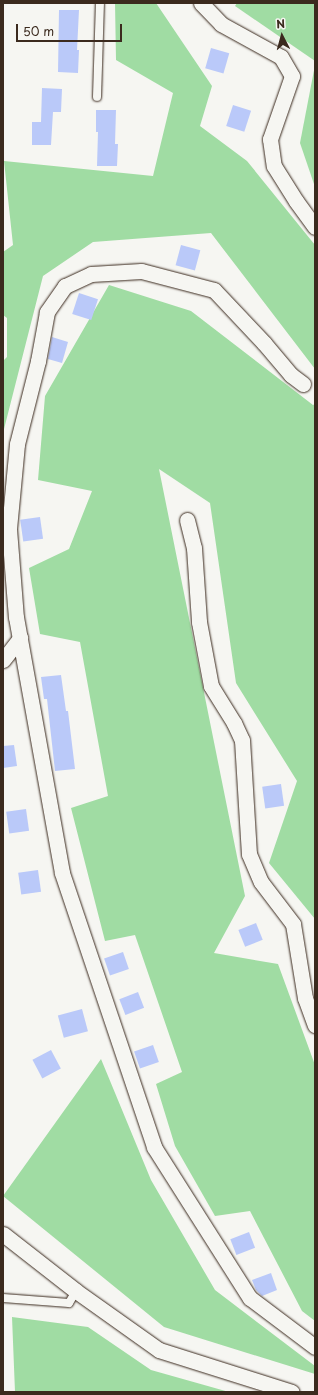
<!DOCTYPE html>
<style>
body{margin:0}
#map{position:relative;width:318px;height:1395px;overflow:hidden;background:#f6f6f2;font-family:"Playpen Sans",sans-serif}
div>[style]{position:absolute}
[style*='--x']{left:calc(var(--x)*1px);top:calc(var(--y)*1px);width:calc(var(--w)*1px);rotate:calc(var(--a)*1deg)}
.green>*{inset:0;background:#a0dca3}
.building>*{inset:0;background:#bac9f9;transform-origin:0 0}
.roads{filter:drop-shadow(0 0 1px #3b2a1e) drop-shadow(0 0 1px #3b2a1e)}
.service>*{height:8px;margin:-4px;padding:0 4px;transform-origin:4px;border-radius:4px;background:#f6f6f2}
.minor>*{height:15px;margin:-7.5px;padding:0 7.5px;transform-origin:7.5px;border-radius:7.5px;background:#f6f6f2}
span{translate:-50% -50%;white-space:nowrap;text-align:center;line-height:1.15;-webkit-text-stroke:3px #f6f6f2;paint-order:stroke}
.frame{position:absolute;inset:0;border:4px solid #3b2a1e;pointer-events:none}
.north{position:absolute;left:262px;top:16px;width:40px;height:40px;-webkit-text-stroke:3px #f6f6f2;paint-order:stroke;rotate:354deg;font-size:11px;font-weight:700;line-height:16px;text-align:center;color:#3b2a1e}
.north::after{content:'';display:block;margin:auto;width:14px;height:18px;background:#3b2a1e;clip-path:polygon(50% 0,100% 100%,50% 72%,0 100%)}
.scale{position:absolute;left:16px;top:24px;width:106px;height:18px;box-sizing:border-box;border:2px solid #3b2a1e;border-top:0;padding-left:5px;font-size:12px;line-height:14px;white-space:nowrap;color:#3b2a1e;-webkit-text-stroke:3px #f6f6f2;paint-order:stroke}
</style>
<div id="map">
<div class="green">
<i style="clip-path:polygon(115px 3px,156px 3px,212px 86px,200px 126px,247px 161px,315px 245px,315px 369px,211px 233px,93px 242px,43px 276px,3px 433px,3px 361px,7px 357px,7px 318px,3px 315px,3px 252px,13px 245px,4px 161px,153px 176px,173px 93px,116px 60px)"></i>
<i style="clip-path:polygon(237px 3px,315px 3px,315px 61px,235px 6px)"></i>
<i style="clip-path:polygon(315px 65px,315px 187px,300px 143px)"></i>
<i style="clip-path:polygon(109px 285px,191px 311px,313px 405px,315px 404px,315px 919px,269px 863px,297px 781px,236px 683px,210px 503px,159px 469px,245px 896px,214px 953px,278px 964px,315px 1065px,315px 1321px,302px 1311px,250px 1211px,215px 1216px,175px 1146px,156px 1084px,182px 1072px,135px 935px,105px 941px,71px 808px,108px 796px,80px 642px,40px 634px,29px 568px,69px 549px,92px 491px,38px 480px,45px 396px)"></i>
<i style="clip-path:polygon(101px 1059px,151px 1180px,215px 1290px,315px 1366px,315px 1374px,164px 1327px,3px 1196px)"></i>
<i style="clip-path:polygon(12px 1317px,88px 1327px,151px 1370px,229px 1392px,15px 1392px)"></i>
</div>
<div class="building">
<i style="clip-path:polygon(59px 10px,79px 10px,77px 50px,79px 50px,78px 73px,58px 72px)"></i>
<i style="left:211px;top:48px;width:19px;height:21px;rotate:16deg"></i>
<i style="clip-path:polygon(42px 88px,62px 89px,61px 112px,53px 112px,51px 145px,32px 145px,32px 122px,41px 122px)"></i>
<i style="left:233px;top:105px;width:19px;height:22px;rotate:18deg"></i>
<i style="clip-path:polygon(96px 110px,116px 110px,115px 144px,118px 144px,117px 166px,97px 166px,98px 132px,96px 132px)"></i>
<i style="left:181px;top:245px;width:20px;height:21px;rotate:15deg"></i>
<i style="left:79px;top:293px;width:20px;height:22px;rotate:18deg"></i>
<i style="clip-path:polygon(52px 337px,68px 342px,62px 363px,48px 359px)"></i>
<i style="left:40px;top:517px;width:22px;height:20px;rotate:82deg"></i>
<i style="clip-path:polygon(61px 675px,66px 711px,68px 711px,75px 769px,55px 771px,47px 699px,44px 699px,41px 677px)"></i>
<i style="clip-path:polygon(14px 745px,17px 766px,3px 768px,3px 746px)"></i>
<i style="left:281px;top:784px;width:22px;height:19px;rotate:82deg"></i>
<i style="left:26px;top:809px;width:22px;height:20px;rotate:82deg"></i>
<i style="left:38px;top:870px;width:22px;height:20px;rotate:82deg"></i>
<i style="left:256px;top:923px;width:18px;height:19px;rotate:68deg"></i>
<i style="left:123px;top:952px;width:18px;height:20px;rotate:71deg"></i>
<i style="left:138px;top:992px;width:17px;height:20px;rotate:69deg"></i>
<i style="left:82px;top:1009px;width:23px;height:25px;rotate:75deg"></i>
<i style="left:153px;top:1045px;width:18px;height:20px;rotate:71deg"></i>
<i style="left:51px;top:1050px;width:21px;height:21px;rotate:62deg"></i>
<i style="left:249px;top:1232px;width:17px;height:20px;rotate:69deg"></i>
<i style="clip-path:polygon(271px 1273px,277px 1290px,262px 1296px,256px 1290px,252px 1280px)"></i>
</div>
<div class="roads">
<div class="service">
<i style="--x:97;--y:97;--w:94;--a:-88.2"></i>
<i style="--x:3;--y:1298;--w:66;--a:4.3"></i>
<i style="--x:69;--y:1303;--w:14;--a:-60"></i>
</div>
<div class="minor">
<i style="--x:201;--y:3;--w:29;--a:46"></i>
<i style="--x:221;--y:24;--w:68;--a:28.8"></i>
<i style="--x:281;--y:57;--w:22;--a:60"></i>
<i style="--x:292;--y:76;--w:67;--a:109.2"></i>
<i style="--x:270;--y:139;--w:27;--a:82"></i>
<i style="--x:274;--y:166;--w:41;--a:57.8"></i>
<i style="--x:296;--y:201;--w:32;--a:54"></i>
<i style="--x:303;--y:384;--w:15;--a:-143"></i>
<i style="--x:291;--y:375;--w:42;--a:-130.2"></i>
<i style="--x:264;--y:343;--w:73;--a:-133.3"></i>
<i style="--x:214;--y:290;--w:75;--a:-165.4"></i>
<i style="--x:141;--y:271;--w:50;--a:176.6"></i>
<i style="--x:91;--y:274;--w:29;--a:155"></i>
<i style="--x:65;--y:286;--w:32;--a:125"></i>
<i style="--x:47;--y:312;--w:50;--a:100.4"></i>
<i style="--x:38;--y:361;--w:86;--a:104.2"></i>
<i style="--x:17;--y:444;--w:85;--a:95.4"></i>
<i style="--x:9;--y:529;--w:88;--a:85.5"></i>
<i style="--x:16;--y:617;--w:260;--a:79.8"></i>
<i style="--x:62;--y:873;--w:289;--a:71.4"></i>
<i style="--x:154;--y:1147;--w:179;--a:57.6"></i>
<i style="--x:250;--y:1298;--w:81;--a:37"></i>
<i style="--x:187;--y:520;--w:29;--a:76"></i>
<i style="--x:194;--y:548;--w:74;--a:86.1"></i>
<i style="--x:199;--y:622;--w:65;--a:79.4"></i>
<i style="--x:211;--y:686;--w:44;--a:58.1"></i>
<i style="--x:234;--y:723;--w:19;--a:65"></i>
<i style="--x:242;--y:740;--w:114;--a:86.5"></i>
<i style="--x:249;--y:854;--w:30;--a:67"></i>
<i style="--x:261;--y:882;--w:53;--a:52.7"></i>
<i style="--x:293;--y:924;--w:75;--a:80.8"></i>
<i style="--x:305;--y:998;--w:29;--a:70"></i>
<i style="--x:3;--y:660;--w:28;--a:-52"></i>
<i style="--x:3;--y:1234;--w:93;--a:38"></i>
<i style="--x:76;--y:1291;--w:102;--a:35.4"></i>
<i style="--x:159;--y:1350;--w:139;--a:17.5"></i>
</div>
</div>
<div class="frame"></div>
<div class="north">N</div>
<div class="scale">50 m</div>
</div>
